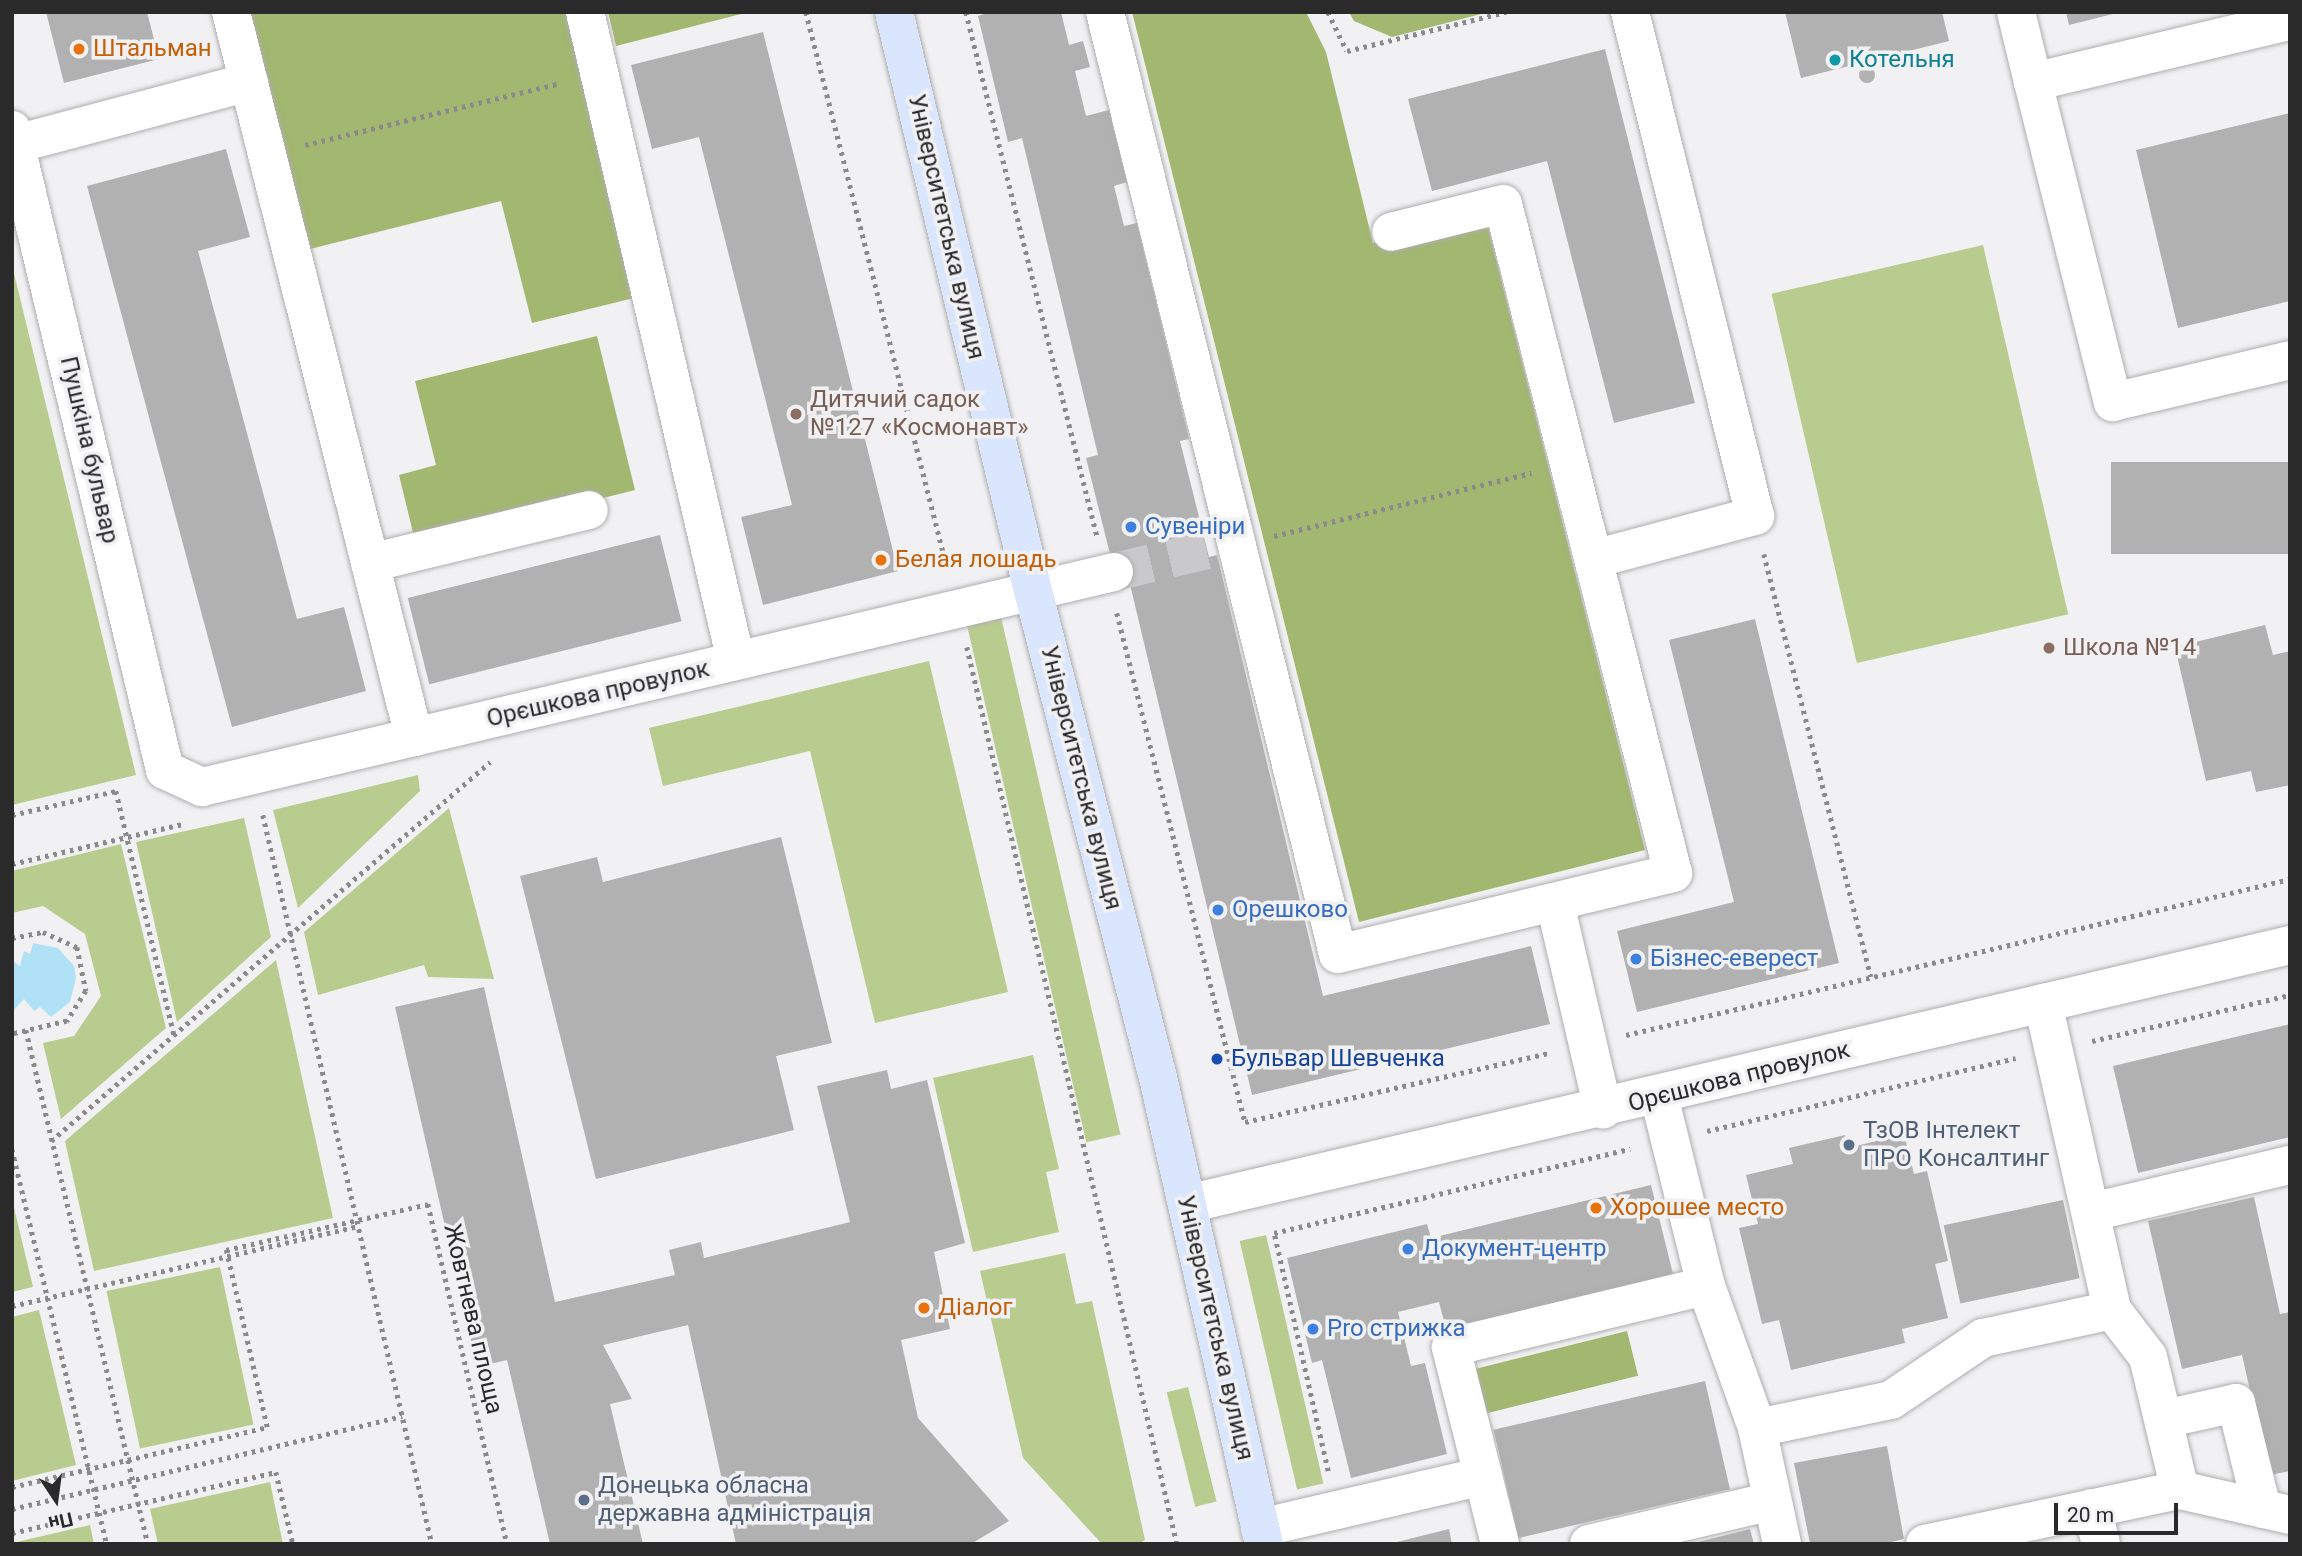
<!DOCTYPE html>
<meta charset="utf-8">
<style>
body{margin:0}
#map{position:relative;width:2302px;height:1556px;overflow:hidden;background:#f1f1f3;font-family:Roboto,sans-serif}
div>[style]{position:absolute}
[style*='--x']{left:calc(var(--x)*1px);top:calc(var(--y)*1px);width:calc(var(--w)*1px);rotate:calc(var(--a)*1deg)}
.green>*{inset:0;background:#b9cc8f;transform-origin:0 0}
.forest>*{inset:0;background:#a2b76f;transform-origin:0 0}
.water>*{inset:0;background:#b0e1f6}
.building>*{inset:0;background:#b1b1b2;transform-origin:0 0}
.round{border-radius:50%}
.minor-tunnel>*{height:38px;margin-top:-19px;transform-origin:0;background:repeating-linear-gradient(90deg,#c9c9cb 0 38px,transparent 0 57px)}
.path>*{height:4.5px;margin-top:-2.25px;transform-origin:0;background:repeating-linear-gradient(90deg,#8a8a8c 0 3.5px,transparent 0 8.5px)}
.roads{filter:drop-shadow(0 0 2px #aeaeb0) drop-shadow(0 0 2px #aeaeb0)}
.minor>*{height:38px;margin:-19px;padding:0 19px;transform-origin:19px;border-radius:19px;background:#fff}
.major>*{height:38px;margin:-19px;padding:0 19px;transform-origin:19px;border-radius:19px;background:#d9e6fe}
.dots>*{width:19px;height:19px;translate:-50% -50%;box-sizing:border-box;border:4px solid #f1f1f3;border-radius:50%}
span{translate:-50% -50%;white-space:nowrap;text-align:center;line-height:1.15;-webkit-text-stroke:7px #f1f1f3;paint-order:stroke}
.food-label{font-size:24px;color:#c56008}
.left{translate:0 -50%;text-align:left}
.culture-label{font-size:24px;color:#0d838f}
.street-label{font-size:24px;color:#2a2a2b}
.education-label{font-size:24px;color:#785e54}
.shop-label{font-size:24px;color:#366cbe}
.transit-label{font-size:24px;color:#164399}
.service-label{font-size:24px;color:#4e5e75}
.frame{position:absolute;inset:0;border:14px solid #2a2a2b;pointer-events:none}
.north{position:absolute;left:21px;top:1465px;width:70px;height:70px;-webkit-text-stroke:5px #f1f1f3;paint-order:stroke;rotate:167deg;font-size:19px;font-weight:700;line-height:28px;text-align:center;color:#2a2a2b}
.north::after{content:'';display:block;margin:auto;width:24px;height:32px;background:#2a2a2b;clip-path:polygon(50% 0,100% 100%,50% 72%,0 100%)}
.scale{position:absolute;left:2054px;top:1503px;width:124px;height:32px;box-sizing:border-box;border:4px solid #2a2a2b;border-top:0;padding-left:9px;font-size:21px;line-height:24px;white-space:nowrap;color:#2a2a2b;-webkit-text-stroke:5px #f1f1f3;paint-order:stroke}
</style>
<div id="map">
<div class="green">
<i style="left:1983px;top:245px;width:379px;height:217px;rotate:77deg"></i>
<i style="clip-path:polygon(12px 265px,136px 775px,12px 805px)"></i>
<i style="left:1001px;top:617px;width:531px;height:35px;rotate:77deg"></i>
<i style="clip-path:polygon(929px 661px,1008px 992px,875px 1023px,810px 751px,663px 786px,649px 728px)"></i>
<i style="clip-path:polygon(418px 775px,420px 791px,298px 908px,273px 810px)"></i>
<i style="clip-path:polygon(449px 808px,494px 979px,428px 977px,424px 965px,318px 995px,304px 932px)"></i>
<i style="clip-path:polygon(244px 818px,271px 937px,177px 1022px,136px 842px)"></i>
<i style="clip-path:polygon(121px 844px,166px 1028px,61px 1119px,43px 1043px,74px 1036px,101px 996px,85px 934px,43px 906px,12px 913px,12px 871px)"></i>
<i style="clip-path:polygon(276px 960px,333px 1218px,94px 1271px,65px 1141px)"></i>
<i style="clip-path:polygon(1033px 1055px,1059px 1169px,1046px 1172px,1059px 1232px,973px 1252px,933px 1078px)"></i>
<i style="clip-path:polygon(12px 1199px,33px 1287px,12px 1292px)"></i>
<i style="left:1266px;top:1235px;width:255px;height:27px;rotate:77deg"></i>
<i style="clip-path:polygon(1065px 1253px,1076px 1304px,1092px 1301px,1145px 1540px,1139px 1544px,1102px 1544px,1023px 1458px,980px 1271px)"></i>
<i style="left:220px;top:1267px;width:161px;height:116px;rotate:78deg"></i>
<i style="clip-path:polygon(39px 1310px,76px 1465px,12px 1481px,12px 1317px)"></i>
<i style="left:1188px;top:1387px;width:118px;height:22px;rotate:76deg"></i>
<i style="clip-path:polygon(270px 1482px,283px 1544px,158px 1544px,150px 1509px)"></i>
<i style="clip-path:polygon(90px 1525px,94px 1544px,12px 1544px,12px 1543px)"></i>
</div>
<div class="forest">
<i style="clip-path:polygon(255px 12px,572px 12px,642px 296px,532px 323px,501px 201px,298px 252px,239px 16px)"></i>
<i style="clip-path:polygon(608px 12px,749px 12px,616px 46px)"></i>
<i style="clip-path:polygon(1132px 12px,1306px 12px,1326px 52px,1373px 243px,1485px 215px,1645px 850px,1359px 922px)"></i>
<i style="clip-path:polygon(1349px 12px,1489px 12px,1392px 37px,1354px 21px)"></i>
<i style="clip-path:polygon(597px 336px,635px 490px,416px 545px,399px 475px,436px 465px,415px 381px)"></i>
<i style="left:1627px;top:1331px;width:46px;height:160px;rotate:76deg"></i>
</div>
<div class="water">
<i style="clip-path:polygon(33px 943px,58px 948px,74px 966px,76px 978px,70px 1002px,51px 1017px,40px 1007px,34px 1011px,24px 999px,12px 1012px,12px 960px,20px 966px,24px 951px,30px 954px)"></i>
</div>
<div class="building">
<i style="clip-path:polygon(46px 12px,147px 12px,159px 59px,64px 83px)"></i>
<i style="clip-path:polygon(991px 12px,1061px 12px,1069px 45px,1083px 41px,1090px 67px,1075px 71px,1086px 116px,1109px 110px,1127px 182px,1114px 186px,1124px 226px,1137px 223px,1189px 439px,1180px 441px,1209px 557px,1217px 555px,1323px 996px,1531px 946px,1550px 1024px,1252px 1095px,1128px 576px,1116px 578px,1086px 458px,1098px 455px,1022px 138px,1008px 142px,978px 16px)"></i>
<i style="clip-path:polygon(1785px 12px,1942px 12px,1949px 41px,1801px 78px)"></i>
<i style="clip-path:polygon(2066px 12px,2117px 12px,2117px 13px,2069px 25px)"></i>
<i style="clip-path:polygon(763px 32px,898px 571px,763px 605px,741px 517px,792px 505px,699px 137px,652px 149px,631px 65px)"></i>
<i style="clip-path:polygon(1605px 49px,1695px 403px,1614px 423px,1547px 161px,1432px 191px,1408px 99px)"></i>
<i class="round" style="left:1859px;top:67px;width:16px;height:16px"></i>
<i style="clip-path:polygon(2290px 113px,2290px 301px,2178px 328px,2136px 150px)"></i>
<i style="clip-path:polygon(226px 149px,250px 237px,198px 251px,297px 619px,344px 607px,366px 691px,232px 727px,87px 186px)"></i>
<i style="left:2290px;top:462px;width:92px;height:179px;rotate:90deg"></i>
<i style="left:660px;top:535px;width:89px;height:260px;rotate:76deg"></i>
<i style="clip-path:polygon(1755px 619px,1839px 963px,1637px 1012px,1617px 931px,1734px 902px,1669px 640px)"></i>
<i style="clip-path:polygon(2265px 625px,2273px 655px,2290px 651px,2290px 785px,2256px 792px,2251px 771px,2206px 781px,2175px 647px)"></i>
<i style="clip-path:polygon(781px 837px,832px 1043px,776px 1056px,794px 1130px,596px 1179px,520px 876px,597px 857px,603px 882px)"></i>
<i style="clip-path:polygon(484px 987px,555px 1302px,675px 1275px,669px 1250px,701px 1242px,704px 1258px,850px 1222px,817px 1086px,887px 1070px,891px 1089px,927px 1080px,965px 1243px,934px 1252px,950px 1329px,901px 1340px,918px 1418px,1009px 1521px,971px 1544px,736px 1544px,688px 1325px,603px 1345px,632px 1399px,610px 1404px,643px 1544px,550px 1544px,507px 1360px,477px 1367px,395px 1007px)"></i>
<i style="clip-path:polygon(2290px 1024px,2290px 1137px,2138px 1173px,2113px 1066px)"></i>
<i style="clip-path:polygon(1904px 1134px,1914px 1174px,1927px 1171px,1948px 1261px,1935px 1264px,1948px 1318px,1902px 1329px,1905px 1343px,1791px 1370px,1779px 1320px,1762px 1324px,1739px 1228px,1758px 1224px,1746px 1175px,1793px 1164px,1789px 1148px,1845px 1135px,1848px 1148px)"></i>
<i style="clip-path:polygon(1651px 1185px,1673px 1274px,1446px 1329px,1439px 1302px,1398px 1312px,1411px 1366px,1425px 1363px,1447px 1454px,1351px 1478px,1322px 1360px,1312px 1363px,1287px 1258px,1427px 1224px,1431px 1238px)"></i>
<i style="clip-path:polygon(2254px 1197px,2280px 1314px,2290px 1312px,2290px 1471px,2269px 1475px,2242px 1355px,2182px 1369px,2148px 1221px)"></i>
<i style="left:2063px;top:1200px;width:80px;height:122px;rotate:78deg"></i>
<i style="left:1705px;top:1381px;width:111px;height:217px;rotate:77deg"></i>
<i style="clip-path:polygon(1887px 1446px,1904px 1539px,1883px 1544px,1810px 1544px,1794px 1463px)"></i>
<i style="clip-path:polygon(1449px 1529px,1452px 1544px,1393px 1544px,1393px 1543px)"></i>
<i style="clip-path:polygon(1750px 1529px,1754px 1544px,1694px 1544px,1694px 1543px)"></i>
</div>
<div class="minor-tunnel">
<i style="--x:1114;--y:572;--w:96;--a:-13.3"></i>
</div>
<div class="path">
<i style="--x:806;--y:12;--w:577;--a:75.75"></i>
<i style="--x:966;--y:12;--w:540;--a:75.96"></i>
<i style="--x:1328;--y:12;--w:43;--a:64"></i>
<i style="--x:1347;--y:51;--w:164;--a:-13.8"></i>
<i style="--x:305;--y:145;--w:263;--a:-13.6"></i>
<i style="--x:1274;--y:536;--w:265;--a:-13.8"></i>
<i style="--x:1764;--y:554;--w:436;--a:75.8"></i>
<i style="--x:1117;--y:613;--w:525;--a:75.88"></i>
<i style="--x:1245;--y:1122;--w:312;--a:-12.8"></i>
<i style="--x:967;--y:647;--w:921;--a:76.82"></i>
<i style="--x:12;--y:815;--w:107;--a:-13"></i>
<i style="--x:116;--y:791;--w:251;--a:76.6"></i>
<i style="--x:263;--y:815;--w:748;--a:76.95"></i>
<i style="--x:12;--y:864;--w:175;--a:-13.2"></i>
<i style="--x:12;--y:938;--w:32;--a:-11"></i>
<i style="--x:43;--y:932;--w:37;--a:24"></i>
<i style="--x:77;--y:947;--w:45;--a:78.4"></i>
<i style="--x:86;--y:991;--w:36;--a:122"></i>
<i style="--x:67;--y:1021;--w:57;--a:166.7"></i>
<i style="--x:26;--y:1030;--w:528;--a:76.65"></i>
<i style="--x:1626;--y:1035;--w:682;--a:-13.22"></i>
<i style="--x:2092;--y:1041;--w:203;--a:-13.1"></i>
<i style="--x:1707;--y:1131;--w:317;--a:-13.3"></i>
<i style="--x:51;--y:1141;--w:580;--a:-40.8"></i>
<i style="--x:12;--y:1149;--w:406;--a:76.5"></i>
<i style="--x:12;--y:1306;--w:355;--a:-13"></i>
<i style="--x:1328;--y:1471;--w:244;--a:-102.8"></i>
<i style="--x:1274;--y:1233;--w:366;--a:-13.3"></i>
<i style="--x:12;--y:1487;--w:262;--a:-13.2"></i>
<i style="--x:267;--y:1427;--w:182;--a:-103"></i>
<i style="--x:226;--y:1250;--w:207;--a:-12.8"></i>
<i style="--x:428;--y:1204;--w:349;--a:76.9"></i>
<i style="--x:12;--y:1509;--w:401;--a:-13.4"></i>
<i style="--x:12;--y:1533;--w:271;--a:-13"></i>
<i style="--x:276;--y:1472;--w:74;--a:76.7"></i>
</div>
<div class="roads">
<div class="minor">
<i style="--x:231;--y:12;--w:748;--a:75.83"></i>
<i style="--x:585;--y:12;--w:666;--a:76.9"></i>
<i style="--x:1105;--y:12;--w:970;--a:76.11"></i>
<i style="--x:1338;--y:954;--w:345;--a:-13.6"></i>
<i style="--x:1673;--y:873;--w:690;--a:-104.26"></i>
<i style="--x:1503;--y:204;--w:115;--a:166"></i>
<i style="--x:2016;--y:12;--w:72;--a:76.3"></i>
<i style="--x:2033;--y:82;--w:264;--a:-13.4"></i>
<i style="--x:2033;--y:82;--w:330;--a:76"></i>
<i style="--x:2113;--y:402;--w:182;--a:-13.3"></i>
<i style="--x:12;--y:130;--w:658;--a:76.56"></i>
<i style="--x:165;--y:770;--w:41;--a:24.7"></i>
<i style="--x:202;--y:787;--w:937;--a:-13.27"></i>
<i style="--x:16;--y:144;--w:241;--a:-14.9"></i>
<i style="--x:1594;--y:559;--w:167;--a:-15"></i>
<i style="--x:1755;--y:516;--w:519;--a:-103.93"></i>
<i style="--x:370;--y:563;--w:225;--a:-13.6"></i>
<i style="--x:1555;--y:903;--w:212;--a:76.9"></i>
<i style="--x:2043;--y:1003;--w:315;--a:77.3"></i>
<i style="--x:2112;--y:1310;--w:59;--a:52.5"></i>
<i style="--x:2148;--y:1357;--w:137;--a:76.5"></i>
<i style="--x:2180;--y:1490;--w:113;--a:12.8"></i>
<i style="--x:1659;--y:1096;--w:196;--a:76.1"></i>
<i style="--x:1706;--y:1286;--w:151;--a:70.2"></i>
<i style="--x:1757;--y:1428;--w:119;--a:77.8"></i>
<i style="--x:1187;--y:1204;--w:1133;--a:-13.21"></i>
<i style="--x:2092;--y:1212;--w:204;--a:-13.4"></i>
<i style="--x:2164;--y:1419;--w:74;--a:-12.5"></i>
<i style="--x:2236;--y:1403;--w:109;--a:76.2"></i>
<i style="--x:1757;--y:1428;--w:137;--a:-11.8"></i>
<i style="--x:1891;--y:1400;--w:111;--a:-34"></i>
<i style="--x:1983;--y:1338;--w:132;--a:-12.2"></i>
<i style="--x:2092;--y:1508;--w:37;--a:76"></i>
<i style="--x:1260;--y:1528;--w:229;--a:-13.1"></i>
<i style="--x:1500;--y:1544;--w:203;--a:-104"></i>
<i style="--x:1451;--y:1347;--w:262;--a:-13.5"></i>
<i style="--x:1589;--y:1544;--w:188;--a:-13.2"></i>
<i style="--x:1925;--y:1544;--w:261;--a:-12"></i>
</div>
<div class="major">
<i style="--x:894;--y:12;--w:595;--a:76.5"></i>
<i style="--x:1033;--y:591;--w:498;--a:75.6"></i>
<i style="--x:1157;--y:1073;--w:483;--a:77.2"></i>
</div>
</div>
<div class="dots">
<i style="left:79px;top:49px;background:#e8710a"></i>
<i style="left:1835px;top:60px;background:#0f9aa8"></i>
<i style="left:796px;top:414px;background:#8d6e63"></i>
<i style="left:1131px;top:527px;background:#3f7fe0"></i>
<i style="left:881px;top:560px;background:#e8710a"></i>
<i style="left:2049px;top:648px;background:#8d6e63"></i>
<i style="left:1218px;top:910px;background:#3f7fe0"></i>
<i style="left:1636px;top:959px;background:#3f7fe0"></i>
<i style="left:1217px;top:1059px;background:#1a4fb4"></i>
<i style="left:1849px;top:1145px;background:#5c6f8a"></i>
<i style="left:1596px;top:1208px;background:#e8710a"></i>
<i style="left:1408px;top:1249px;background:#3f7fe0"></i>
<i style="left:924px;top:1308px;background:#e8710a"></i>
<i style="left:1313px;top:1329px;background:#3f7fe0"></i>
<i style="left:584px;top:1500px;background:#5c6f8a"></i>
</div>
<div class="food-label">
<span class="left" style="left:93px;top:49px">Штальман</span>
<span class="left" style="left:895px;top:560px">Белая лошадь</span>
<span class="left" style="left:1610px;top:1208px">Хорошее место</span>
<span class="left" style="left:938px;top:1308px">Діалог</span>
</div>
<div class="culture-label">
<span class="left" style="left:1849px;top:60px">Котельня</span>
</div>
<div class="street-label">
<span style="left:946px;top:227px;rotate:77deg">Університетська вулиця</span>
<span style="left:89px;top:450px;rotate:77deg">Пушкіна бульвар</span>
<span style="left:598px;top:694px;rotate:-13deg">Орєшкова провулок</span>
<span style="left:1081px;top:778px;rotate:76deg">Університетська вулиця</span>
<span style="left:1739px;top:1077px;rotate:-14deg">Орєшкова провулок</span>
<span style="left:473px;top:1319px;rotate:77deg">Жовтнева площа</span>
<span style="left:1215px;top:1328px;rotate:77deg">Університетська вулиця</span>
</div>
<div class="education-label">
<span class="left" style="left:810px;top:414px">Дитячий садок<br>№127 «Космонавт»</span>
<span class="left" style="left:2063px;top:648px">Школа №14</span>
</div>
<div class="shop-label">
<span class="left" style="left:1145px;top:527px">Сувеніри</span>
<span class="left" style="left:1232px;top:910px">Орешково</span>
<span class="left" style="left:1650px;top:959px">Бізнес-еверест</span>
<span class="left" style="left:1422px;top:1249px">Документ-центр</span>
<span class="left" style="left:1327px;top:1329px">Pro стрижка</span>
</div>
<div class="transit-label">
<span class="left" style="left:1231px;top:1059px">Бульвар Шевченка</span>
</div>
<div class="service-label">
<span class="left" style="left:1863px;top:1145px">ТзОВ Інтелект<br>ПРО Консалтинг</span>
<span class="left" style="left:598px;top:1500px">Донецька обласна<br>державна адміністрація</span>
</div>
<div class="frame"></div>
<div class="north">Пн</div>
<div class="scale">20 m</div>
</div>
